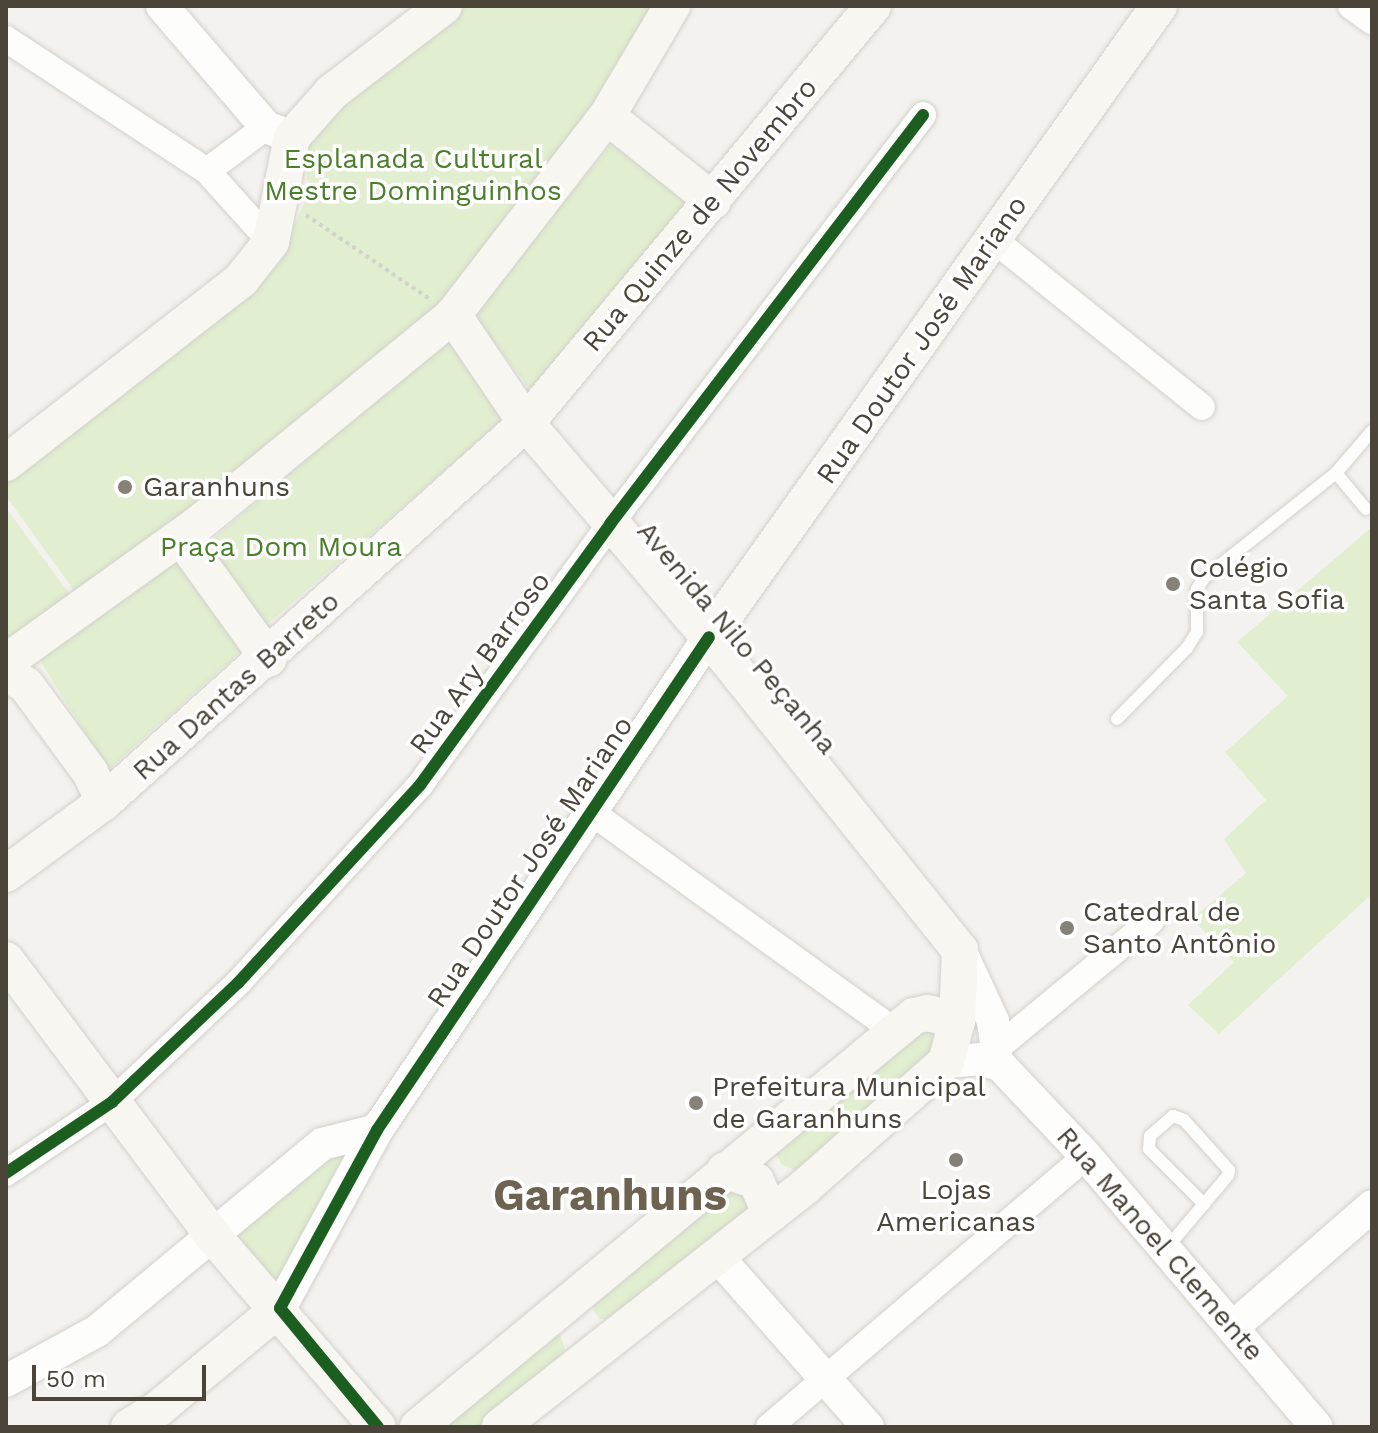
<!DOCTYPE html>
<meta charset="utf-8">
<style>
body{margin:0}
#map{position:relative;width:1378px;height:1433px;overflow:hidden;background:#f4f2ee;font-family:"Work Sans",sans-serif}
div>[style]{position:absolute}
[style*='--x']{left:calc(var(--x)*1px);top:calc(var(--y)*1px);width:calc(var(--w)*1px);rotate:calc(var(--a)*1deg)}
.green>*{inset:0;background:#e1eecf;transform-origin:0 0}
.path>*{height:4px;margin-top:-2px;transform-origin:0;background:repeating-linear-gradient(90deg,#d3d2cc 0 4px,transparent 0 8px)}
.roads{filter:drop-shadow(0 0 2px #d2d0cb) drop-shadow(0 0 2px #d2d0cb)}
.service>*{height:12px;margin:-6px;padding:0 6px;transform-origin:6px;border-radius:6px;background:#fdfdfc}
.minor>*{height:26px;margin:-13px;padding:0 13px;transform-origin:13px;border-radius:13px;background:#fdfdfc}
.tertiary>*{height:32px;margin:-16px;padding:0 16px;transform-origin:16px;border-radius:16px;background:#fdfdfc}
.secondary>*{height:36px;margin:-18px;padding:0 18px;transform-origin:18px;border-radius:18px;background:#f7f6f1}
.cycleway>*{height:12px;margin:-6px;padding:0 6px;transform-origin:6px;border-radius:6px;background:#1b5e20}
.dots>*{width:22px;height:22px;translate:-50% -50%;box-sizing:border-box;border:4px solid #fff;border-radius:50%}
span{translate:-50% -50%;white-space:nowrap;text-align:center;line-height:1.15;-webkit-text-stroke:7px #fff;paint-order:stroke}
.park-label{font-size:28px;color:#4a7f2a}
.street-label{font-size:28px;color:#4b4439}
.poi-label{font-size:28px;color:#4b4439}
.left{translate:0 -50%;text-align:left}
.town-label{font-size:44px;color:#6e6250;font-weight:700}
.frame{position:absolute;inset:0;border:8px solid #4b4439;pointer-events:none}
.scale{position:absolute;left:32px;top:1365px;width:174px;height:36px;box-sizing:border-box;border:4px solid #4b4439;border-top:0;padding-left:10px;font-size:24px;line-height:28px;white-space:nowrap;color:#4b4439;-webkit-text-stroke:6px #fff;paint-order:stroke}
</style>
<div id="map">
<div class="green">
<i style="clip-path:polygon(466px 6px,664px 6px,651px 32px,447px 305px,80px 599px,6px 496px,6px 479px,291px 232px,310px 191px,300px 142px)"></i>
<i style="clip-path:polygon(619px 134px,693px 204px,531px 391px,473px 314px)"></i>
<i style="left:448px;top:335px;width:100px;height:326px;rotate:49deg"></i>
<i style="clip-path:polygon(6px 508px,77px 604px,6px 653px)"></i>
<i style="clip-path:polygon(1372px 527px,1372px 894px,1219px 1034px,1188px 1005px,1234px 962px,1192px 919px,1246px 873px,1224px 839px,1266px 800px,1225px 752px,1288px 696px,1237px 642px)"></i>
<i style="clip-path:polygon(179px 551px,247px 646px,108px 770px,36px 654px)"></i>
<i style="clip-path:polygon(920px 1018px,948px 1024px,942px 1054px,799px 1172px,781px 1164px,773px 1148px)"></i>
<i style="clip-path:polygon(346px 1149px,272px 1297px,219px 1232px,319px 1150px)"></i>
<i style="clip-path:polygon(729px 1175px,753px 1209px,619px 1320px,600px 1319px,587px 1301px)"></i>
<i style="clip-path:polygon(545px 1329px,560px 1335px,565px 1350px,560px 1366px,486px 1427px,427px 1427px)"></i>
</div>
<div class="path">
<i style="--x:306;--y:215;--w:148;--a:34.2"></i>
</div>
<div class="roads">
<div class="service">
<i style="--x:1366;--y:509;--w:47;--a:-129.8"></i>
<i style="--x:1336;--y:473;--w:55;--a:-49.4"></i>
<i style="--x:1117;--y:719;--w:100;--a:-45.4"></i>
<i style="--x:1187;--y:648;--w:19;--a:-58"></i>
<i style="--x:1197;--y:632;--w:43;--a:-90"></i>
<i style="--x:1197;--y:589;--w:13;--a:-58"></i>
<i style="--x:1204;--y:578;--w:169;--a:-38.5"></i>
<i style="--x:1166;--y:1249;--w:59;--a:-49.8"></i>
<i style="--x:1204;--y:1204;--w:38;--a:-50"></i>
<i style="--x:1228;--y:1175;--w:5;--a:-79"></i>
<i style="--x:1229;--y:1170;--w:67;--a:-132"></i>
<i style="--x:1184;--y:1120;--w:12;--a:-160"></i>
<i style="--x:1173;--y:1116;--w:30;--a:139"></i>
<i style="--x:1150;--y:1136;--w:13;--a:94"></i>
<i style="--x:1149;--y:1149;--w:78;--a:45"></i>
</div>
<div class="minor">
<i style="--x:1351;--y:6;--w:26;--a:36"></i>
<i style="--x:6;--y:39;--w:240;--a:33.3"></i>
<i style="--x:207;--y:171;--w:96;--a:48"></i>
<i style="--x:207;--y:171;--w:74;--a:-36.7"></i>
<i style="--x:993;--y:239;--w:268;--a:38.8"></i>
<i style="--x:591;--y:812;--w:375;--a:35.8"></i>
<i style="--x:997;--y:1048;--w:200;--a:-39.5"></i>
<i style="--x:6;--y:1173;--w:128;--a:-33.8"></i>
<i style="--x:112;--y:1102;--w:173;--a:-43.4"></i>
<i style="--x:238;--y:983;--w:269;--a:-47.4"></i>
<i style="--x:420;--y:785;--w:323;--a:-53.9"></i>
<i style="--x:610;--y:524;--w:515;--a:-52.57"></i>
<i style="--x:769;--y:1427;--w:417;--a:-40.5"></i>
</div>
<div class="tertiary">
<i style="--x:162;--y:6;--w:160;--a:49.3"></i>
<i style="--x:266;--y:127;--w:28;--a:21"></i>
<i style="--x:960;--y:950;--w:78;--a:65.1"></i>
<i style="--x:993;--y:1021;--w:27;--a:82"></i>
<i style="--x:946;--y:1062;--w:35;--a:-5"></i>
<i style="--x:981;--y:1059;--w:20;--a:18"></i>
<i style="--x:1000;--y:1065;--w:125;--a:46.6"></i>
<i style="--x:1086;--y:1156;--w:356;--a:49.6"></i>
<i style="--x:718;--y:1257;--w:227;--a:48.6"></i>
<i style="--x:280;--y:1308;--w:203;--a:-61.4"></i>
<i style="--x:377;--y:1130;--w:594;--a:-56.04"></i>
<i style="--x:1233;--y:1327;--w:184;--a:-41"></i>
<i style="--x:6;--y:1381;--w:104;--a:-28.8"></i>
<i style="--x:97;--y:1331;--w:293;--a:-39.7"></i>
<i style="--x:322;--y:1144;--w:57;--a:-14.3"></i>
</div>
<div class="secondary">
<i style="--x:607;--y:116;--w:136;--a:38.7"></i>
<i style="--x:453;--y:315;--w:130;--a:55.9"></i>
<i style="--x:526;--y:423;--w:282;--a:49.5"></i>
<i style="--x:709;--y:637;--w:401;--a:51.3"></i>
<i style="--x:960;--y:950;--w:71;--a:92.4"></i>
<i style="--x:957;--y:1021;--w:42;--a:105"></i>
<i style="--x:946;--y:1062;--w:187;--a:138.5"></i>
<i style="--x:806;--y:1186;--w:390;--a:141.8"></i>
<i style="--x:6;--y:463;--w:298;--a:-37.9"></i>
<i style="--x:241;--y:280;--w:48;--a:-51.7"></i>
<i style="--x:271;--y:242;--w:107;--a:-78.7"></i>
<i style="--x:292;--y:137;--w:60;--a:-48.4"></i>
<i style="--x:332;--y:92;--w:141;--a:-37.5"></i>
<i style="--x:181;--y:537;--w:150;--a:54.2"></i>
<i style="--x:709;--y:637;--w:775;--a:-54.51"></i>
<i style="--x:6;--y:662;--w:236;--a:-35.7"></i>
<i style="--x:198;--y:524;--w:330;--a:-39.3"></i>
<i style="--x:453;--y:315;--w:252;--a:-52.3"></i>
<i style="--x:607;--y:116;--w:128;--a:-59.4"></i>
<i style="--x:6;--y:673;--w:23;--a:31"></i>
<i style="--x:26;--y:685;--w:108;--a:53.7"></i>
<i style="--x:90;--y:772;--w:33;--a:65"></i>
<i style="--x:6;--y:874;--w:122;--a:-36.3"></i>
<i style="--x:104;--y:802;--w:567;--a:-41.93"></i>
<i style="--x:526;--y:423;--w:542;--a:-50.23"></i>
<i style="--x:6;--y:960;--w:345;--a:53.1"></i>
<i style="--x:213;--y:1236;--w:252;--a:49.2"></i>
<i style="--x:725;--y:1170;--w:33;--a:20"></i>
<i style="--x:756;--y:1181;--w:36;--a:66"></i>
<i style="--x:129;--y:1427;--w:36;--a:-32"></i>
<i style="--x:159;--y:1408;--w:157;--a:-39.6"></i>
<i style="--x:418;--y:1427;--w:644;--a:-39.65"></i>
<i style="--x:914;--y:1016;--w:14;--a:-12"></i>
<i style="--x:928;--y:1013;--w:30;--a:15"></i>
</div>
</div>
<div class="cycleway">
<i style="--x:6;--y:1173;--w:128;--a:-33.8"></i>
<i style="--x:112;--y:1102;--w:173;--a:-43.4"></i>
<i style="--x:238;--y:983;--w:269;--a:-47.4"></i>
<i style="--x:420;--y:785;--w:323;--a:-53.9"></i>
<i style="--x:610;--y:524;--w:515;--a:-52.57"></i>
<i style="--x:378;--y:1427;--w:154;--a:-129.5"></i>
<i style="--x:280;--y:1308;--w:203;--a:-61.4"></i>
<i style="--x:377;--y:1130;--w:594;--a:-56.04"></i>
</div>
<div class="dots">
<i style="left:125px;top:487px;background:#868178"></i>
<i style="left:1173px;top:584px;background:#868178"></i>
<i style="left:1067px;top:928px;background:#868178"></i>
<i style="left:696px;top:1103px;background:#868178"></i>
<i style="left:956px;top:1160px;background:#868178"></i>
</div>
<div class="park-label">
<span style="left:413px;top:175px">Esplanada Cultural<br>Mestre Dominguinhos</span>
<span style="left:281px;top:547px">Praça Dom Moura</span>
</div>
<div class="street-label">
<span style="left:700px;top:215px;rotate:-50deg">Rua Quinze de Novembro</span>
<span style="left:922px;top:340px;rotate:-55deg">Rua Doutor José Mariano</span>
<span style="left:737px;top:638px;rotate:50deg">Avenida Nilo Peçanha</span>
<span style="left:480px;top:663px;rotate:-54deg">Rua Ary Barroso</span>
<span style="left:236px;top:686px;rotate:-42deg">Rua Dantas Barreto</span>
<span style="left:530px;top:862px;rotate:-56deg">Rua Doutor José Mariano</span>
<span style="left:1160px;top:1244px;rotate:49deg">Rua Manoel Clemente</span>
</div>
<div class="poi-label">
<span class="left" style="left:143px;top:487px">Garanhuns</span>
<span class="left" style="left:1189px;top:584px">Colégio<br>Santa Sofia</span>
<span class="left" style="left:1083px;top:928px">Catedral de<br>Santo Antônio</span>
<span class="left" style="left:712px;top:1103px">Prefeitura Municipal<br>de Garanhuns</span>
<span style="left:956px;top:1206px">Lojas<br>Americanas</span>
</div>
<div class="town-label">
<span style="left:610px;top:1195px">Garanhuns</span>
</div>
<div class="frame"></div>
<div class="scale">50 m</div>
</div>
